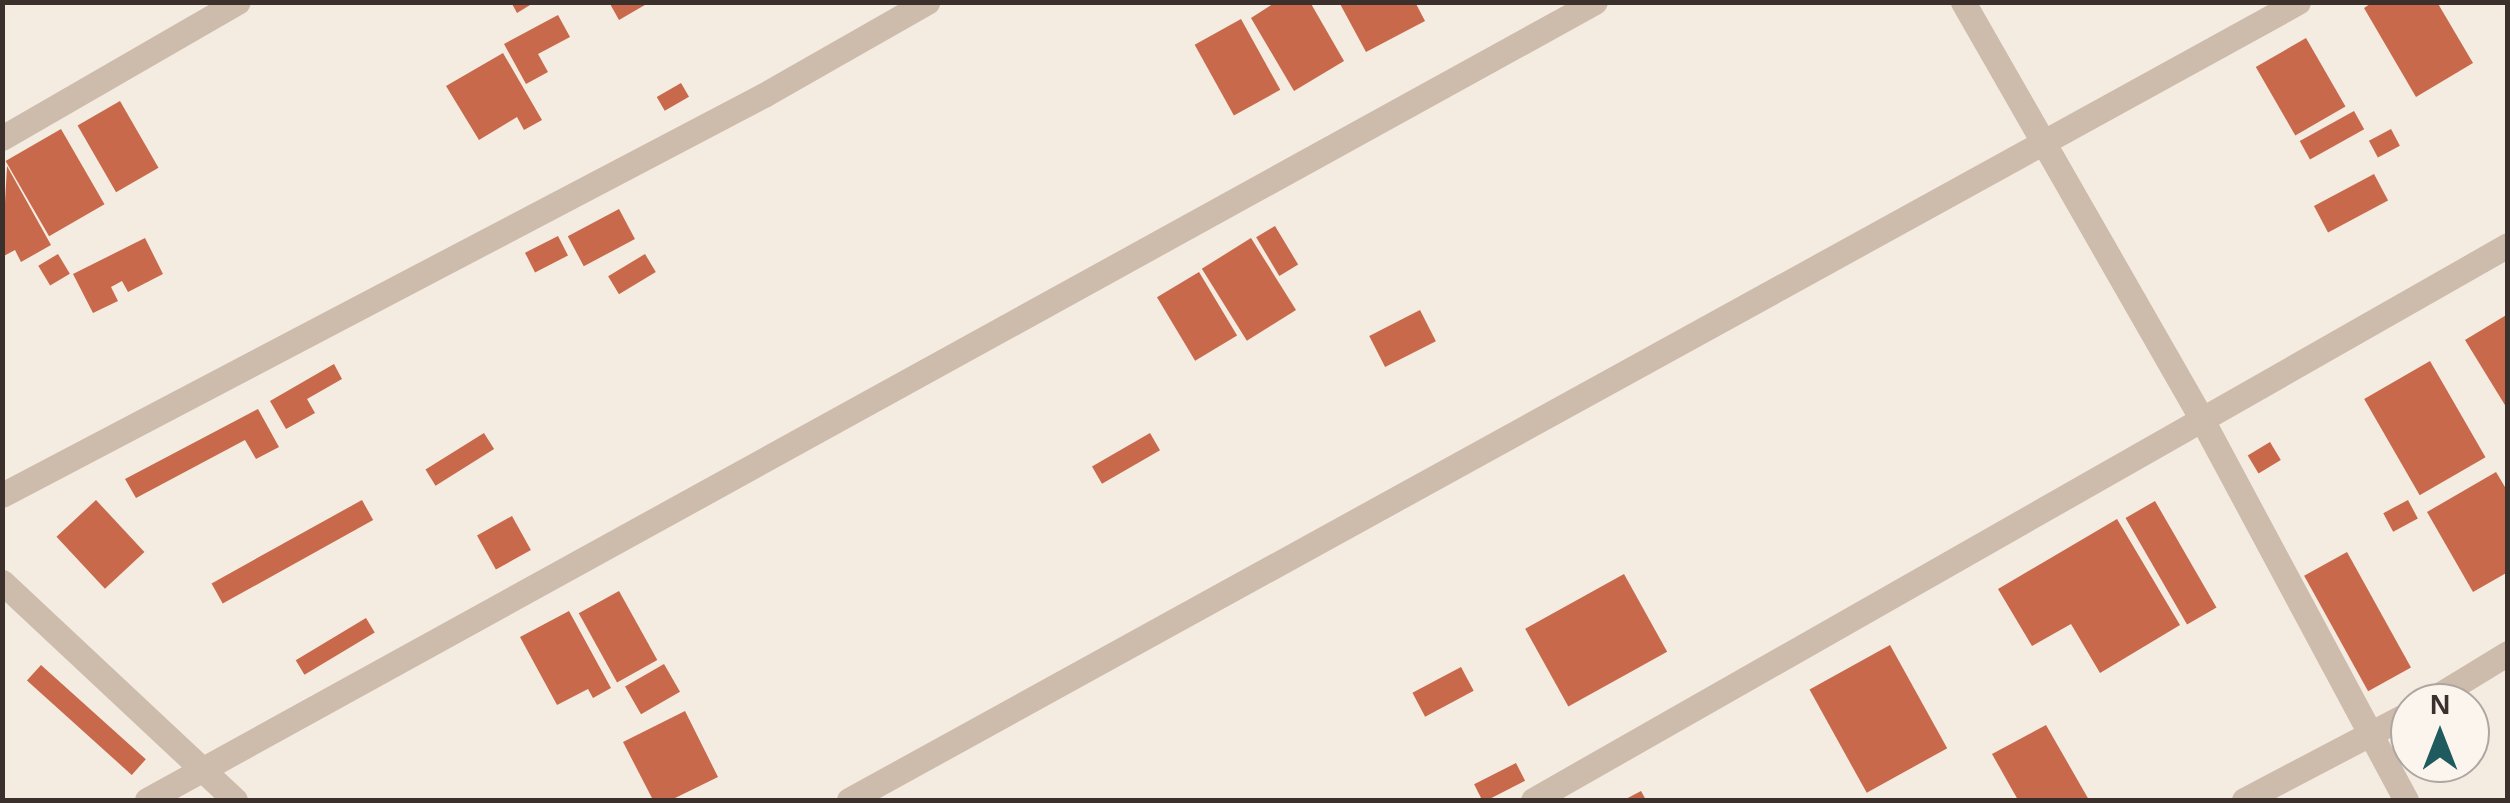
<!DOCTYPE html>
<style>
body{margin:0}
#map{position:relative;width:2510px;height:803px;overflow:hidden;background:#f4ebe1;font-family:Helvetica,sans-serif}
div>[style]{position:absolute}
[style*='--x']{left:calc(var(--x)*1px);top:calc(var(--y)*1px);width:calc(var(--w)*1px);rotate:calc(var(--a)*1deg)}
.building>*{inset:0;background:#c8694b;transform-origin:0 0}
.minor>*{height:25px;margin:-12.5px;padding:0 12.5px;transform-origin:12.5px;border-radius:12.5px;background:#cdbbac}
span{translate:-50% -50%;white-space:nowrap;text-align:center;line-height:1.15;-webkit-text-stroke:10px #fbf5ee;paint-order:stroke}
.frame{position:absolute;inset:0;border:5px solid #3b302b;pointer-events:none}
.north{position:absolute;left:2390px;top:683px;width:100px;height:100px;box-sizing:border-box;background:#fbf5ee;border:2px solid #aea6a0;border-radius:50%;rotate:0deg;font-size:28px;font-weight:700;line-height:40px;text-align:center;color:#3b302b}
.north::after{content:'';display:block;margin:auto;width:35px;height:45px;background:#1f5a5e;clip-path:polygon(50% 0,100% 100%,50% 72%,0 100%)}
</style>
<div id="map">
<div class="building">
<i style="clip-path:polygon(511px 2px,535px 2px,517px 13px)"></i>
<i style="clip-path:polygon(609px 2px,650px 2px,619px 20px)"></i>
<i style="clip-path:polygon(1276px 2px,1310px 2px,1344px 61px,1294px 91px,1251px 18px)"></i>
<i style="clip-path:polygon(1339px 2px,1415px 2px,1425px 21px,1366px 52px)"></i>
<i style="clip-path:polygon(2373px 2px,2437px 2px,2473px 63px,2416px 97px,2364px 8px)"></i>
<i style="clip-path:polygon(558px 15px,570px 37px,538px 54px,548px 72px,526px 84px,504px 44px)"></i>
<i style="left:1241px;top:19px;width:81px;height:53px;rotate:61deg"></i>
<i style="left:2306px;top:38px;width:79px;height:58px;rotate:60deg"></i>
<i style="clip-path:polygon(503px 53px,542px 120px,524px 130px,517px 117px,479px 140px,446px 86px)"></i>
<i style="left:681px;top:83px;width:16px;height:28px;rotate:60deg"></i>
<i style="left:120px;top:101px;width:77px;height:49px;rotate:60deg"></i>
<i style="left:2354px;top:111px;width:21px;height:62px;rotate:61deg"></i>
<i style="left:61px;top:129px;width:87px;height:64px;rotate:60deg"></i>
<i style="left:2391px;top:129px;width:19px;height:25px;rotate:62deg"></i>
<i style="clip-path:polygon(7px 166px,51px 245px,21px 262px,15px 250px,2px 257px)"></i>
<i style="left:2374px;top:174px;width:30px;height:68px;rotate:62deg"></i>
<i style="left:619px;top:209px;width:34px;height:58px;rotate:62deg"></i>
<i style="left:1275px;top:226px;width:45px;height:22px;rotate:59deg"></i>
<i style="left:558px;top:236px;width:22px;height:37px;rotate:63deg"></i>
<i style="clip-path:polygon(145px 238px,163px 274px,128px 292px,122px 281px,111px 287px,118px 301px,93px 313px,73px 274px)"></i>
<i style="left:1251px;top:238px;width:85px;height:58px;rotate:58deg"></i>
<i style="left:58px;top:254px;width:23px;height:23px;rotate:59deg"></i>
<i style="left:645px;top:254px;width:21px;height:43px;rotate:59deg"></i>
<i style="left:1199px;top:272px;width:74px;height:49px;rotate:59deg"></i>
<i style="left:1420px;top:310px;width:35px;height:57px;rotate:63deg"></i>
<i style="clip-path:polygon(2508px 314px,2508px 410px,2465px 340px)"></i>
<i style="left:2430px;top:361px;width:111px;height:76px;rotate:60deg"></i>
<i style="clip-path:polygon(334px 364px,342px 379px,307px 399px,315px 413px,286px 429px,270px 401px)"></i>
<i style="clip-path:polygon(258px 409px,279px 447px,256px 459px,245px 440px,136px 498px,125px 479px)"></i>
<i style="left:484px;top:433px;width:19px;height:69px;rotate:58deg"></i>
<i style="left:1150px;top:433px;width:20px;height:67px;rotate:60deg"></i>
<i style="left:2270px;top:442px;width:21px;height:26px;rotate:59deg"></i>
<i style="clip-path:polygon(2496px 472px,2508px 492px,2508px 572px,2473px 592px,2427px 512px)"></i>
<i style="left:96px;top:500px;width:71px;height:54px;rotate:47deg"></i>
<i style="left:362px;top:500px;width:23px;height:172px;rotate:61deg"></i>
<i style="left:2408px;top:500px;width:21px;height:28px;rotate:62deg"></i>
<i style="left:2155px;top:501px;width:123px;height:34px;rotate:60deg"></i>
<i style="left:512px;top:516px;width:39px;height:40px;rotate:61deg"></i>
<i style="clip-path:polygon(2117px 519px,2180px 625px,2100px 673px,2071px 624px,2032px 646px,1998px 589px)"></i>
<i style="left:2347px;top:552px;width:132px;height:49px;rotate:61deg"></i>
<i style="left:1624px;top:574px;width:89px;height:113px;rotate:61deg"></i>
<i style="left:619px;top:591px;width:79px;height:46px;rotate:61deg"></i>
<i style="clip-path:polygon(569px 611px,611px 688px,593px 698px,588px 689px,557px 705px,520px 637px)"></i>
<i style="left:366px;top:618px;width:17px;height:82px;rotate:59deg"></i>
<i style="left:1890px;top:645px;width:118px;height:92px;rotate:61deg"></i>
<i style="left:664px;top:664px;width:32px;height:45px;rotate:60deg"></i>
<i style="left:41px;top:665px;width:141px;height:21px;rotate:42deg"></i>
<i style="left:1461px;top:667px;width:27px;height:55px;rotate:62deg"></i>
<i style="clip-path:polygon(685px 711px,718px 777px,671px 800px,653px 800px,623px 742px)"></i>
<i style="clip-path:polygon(2046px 725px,2089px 800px,2018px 800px,1992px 754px)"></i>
<i style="left:1516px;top:763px;width:20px;height:47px;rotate:63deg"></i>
<i style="clip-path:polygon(1641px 791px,1646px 800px,1624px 800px)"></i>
</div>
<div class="minor">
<i style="--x:1963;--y:2;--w:477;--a:60.2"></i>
<i style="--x:2200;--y:416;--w:436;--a:61.8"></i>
<i style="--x:2;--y:138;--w:272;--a:-30"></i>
<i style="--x:2;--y:495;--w:861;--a:-27.7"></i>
<i style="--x:764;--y:95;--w:188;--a:-29.7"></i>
<i style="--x:2;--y:582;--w:319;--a:43.1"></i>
<i style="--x:2426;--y:703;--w:96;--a:-31.4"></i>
<i style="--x:147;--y:800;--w:1653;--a:-28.86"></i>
<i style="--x:849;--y:800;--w:1654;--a:-28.84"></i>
<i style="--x:1533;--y:800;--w:1122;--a:-29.65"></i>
<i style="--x:2244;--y:800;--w:187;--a:-27.7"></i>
</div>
<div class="frame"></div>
<div class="north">N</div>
</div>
